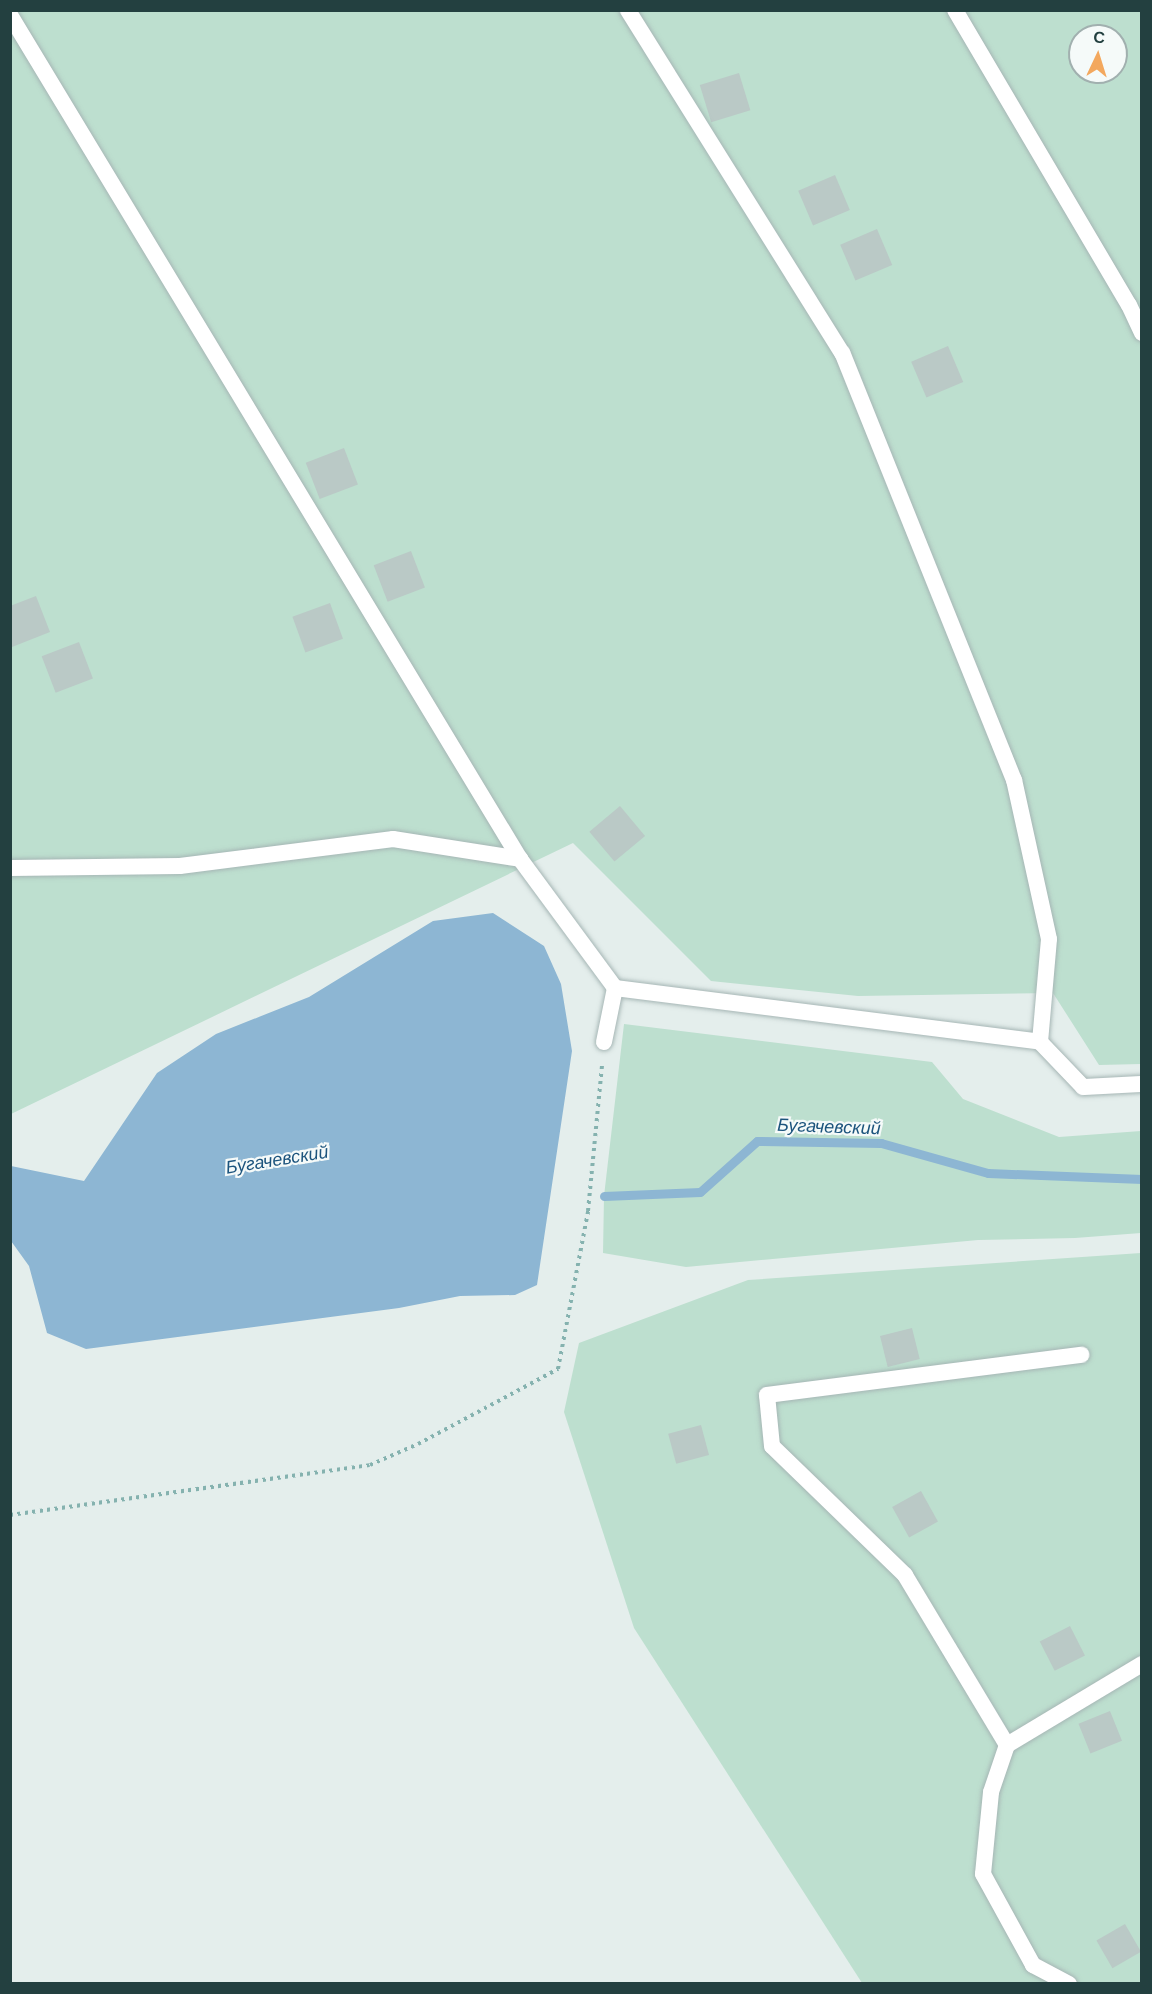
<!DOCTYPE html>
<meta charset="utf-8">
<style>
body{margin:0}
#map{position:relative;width:1152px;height:1994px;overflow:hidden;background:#e4eeec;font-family:Helvetica,sans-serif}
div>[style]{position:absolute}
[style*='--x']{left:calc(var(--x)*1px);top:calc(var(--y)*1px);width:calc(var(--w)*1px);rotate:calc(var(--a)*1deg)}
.green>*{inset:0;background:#bddfcf}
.water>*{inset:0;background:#8db6d3}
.stream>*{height:9px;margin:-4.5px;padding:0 4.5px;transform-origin:4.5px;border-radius:4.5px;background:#8db6d3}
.building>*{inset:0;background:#bac9c6;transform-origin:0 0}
.path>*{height:4px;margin-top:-2px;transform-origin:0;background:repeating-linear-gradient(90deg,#85b2af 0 3px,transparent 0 7.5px)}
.roads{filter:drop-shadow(0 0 2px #a6b6b5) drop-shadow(0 0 2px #a6b6b5)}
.service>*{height:16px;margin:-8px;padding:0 8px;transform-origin:8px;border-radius:8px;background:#fff}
span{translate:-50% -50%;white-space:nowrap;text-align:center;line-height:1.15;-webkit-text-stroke:4.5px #f5faf9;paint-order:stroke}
.water-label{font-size:18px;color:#1c547d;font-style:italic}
.frame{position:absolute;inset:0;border:12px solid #234040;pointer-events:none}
.north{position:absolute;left:1068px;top:24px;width:60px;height:60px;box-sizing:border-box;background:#f5faf9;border:2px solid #a1b0af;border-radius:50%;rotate:4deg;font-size:16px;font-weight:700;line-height:24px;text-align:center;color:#234040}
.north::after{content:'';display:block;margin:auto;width:21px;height:27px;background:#f3a85e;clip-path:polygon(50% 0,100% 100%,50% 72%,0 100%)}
</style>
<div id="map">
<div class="green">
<i style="clip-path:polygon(evenodd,11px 11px,1141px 11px,1141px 1064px,1099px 1065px,1053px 993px,858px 996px,711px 981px,573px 843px,11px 1114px,11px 11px,1080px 36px,1116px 36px,1116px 72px,1080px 72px,1080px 36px)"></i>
<i style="clip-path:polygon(624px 1024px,932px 1062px,963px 1099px,1059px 1137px,1141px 1131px,1141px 1233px,1075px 1238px,978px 1240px,686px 1267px,603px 1253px,604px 1196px)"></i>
<i style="clip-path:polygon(1141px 1253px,1141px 1983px,862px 1983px,634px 1628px,564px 1412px,579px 1343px,748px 1280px)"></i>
</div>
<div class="water">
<i style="clip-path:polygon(493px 913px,544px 946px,561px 984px,572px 1051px,537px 1285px,515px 1295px,460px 1296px,399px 1308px,86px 1349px,47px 1333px,29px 1266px,11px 1241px,11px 1166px,84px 1181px,157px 1073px,216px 1034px,309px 997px,433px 921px)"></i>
</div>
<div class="stream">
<i style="--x:604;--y:1196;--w:96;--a:-2.4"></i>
<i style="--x:700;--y:1192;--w:76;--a:-41.8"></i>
<i style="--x:757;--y:1141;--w:124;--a:0.9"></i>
<i style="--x:881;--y:1143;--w:111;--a:15.7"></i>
<i style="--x:988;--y:1173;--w:154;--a:2.2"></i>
</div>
<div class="building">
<i style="left:739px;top:73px;width:39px;height:41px;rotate:73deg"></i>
<i style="left:835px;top:175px;width:38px;height:40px;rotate:67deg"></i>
<i style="left:877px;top:229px;width:39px;height:40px;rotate:67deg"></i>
<i style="left:948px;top:346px;width:39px;height:40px;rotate:67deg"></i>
<i style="left:344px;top:448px;width:39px;height:41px;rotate:69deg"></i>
<i style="left:411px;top:551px;width:39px;height:40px;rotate:69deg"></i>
<i style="clip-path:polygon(36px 596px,50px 632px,12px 647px,10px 606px)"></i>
<i style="left:330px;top:603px;width:38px;height:40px;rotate:70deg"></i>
<i style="left:79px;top:642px;width:39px;height:40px;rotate:69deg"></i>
<i style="left:620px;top:806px;width:39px;height:40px;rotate:50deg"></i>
<i style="left:912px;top:1328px;width:32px;height:33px;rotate:76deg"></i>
<i style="left:701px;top:1425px;width:31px;height:34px;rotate:75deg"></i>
<i style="left:921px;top:1491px;width:35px;height:33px;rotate:61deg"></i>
<i style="left:1070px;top:1626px;width:33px;height:34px;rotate:63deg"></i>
<i style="left:1110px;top:1711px;width:32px;height:34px;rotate:68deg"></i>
<i style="left:1125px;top:1924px;width:32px;height:33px;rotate:60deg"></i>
</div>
<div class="path">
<i style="--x:10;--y:1515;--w:363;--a:-7.9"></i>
<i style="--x:370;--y:1465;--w:52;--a:-23.6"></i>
<i style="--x:418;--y:1444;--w:159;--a:-28.2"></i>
<i style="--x:558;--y:1369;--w:161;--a:-79.2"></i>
<i style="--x:588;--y:1211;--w:146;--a:-84.5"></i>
</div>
<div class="roads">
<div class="service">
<i style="--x:955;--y:10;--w:342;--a:59.5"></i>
<i style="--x:1129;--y:305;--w:31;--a:65"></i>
<i style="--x:10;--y:15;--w:986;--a:58.86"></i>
<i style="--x:10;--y:868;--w:170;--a:-0.7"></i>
<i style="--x:180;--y:866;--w:215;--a:-7.2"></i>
<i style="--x:393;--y:839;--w:129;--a:8.9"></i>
<i style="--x:520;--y:859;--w:160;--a:53.6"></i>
<i style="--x:615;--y:988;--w:428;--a:7.2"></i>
<i style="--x:1040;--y:1042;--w:103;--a:-85"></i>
<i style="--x:1049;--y:939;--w:163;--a:-102.4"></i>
<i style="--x:1014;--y:780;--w:460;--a:-111.9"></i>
<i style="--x:842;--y:353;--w:404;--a:-122"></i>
<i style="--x:604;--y:1042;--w:55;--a:-78.5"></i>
<i style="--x:1040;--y:1042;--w:62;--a:46.3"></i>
<i style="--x:1083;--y:1087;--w:59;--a:-2.9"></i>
<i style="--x:1007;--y:1745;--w:157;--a:-31"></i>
<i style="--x:1069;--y:1984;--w:41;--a:-152.2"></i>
<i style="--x:1033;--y:1965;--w:104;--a:-118.8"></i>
<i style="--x:983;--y:1874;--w:82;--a:-84.4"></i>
<i style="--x:991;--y:1792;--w:50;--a:-71.2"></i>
<i style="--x:1007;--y:1745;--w:198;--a:-121"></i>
<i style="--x:905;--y:1575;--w:185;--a:-135.9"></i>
<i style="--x:772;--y:1446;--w:51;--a:-95.6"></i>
<i style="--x:767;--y:1395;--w:317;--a:-7.3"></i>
</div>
</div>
<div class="water-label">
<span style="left:829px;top:1127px;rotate:2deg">Бугачевский</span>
<span style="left:277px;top:1160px;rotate:-9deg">Бугачевский</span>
</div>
<div class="frame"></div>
<div class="north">С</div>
</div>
